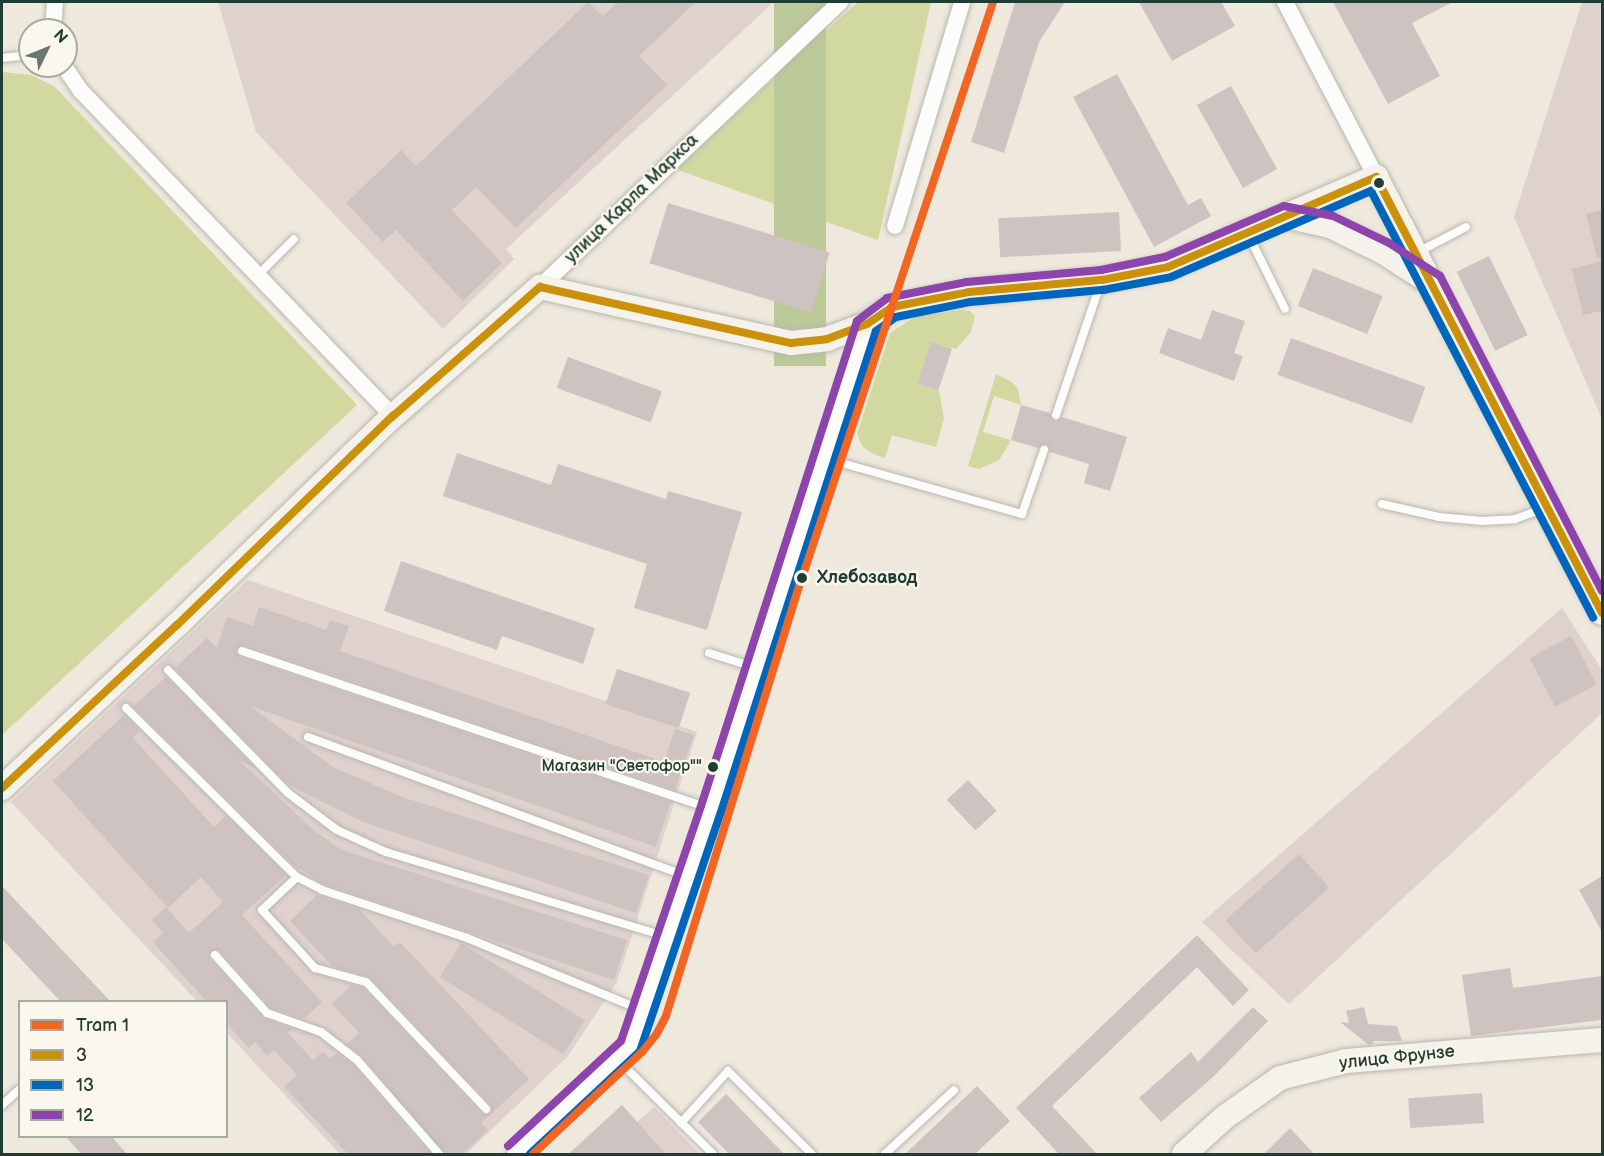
<!DOCTYPE html>
<meta charset="utf-8">
<style>
body{margin:0}
#map{position:relative;width:1604px;height:1156px;overflow:hidden;background:#eee8dd;font-family:"Balsamiq Sans",sans-serif}
div>[style]{position:absolute}
[style*='--x']{left:calc(var(--x)*1px);top:calc(var(--y)*1px);width:calc(var(--w)*1px);rotate:calc(var(--a)*1deg)}
.industrial>*{inset:0;background:#dfd1cd}
.green>*{inset:0;background:#d1d9a0}
.forest>*{inset:0;background:#bcc999;transform-origin:0 0}
.building>*{inset:0;background:#cfc3c2;transform-origin:0 0}
.roads{filter:drop-shadow(0 0 2px #b8b7af) drop-shadow(0 0 2px #b8b7af)}
.lane>*{height:8px;margin:-4px;padding:0 4px;transform-origin:4px;border-radius:4px;background:#fcfcfa}
.street>*{height:16px;margin:-8px;padding:0 8px;transform-origin:8px;border-radius:8px;background:#fcfcfa}
.secondary>*{height:24px;margin:-12px;padding:0 12px;transform-origin:12px;border-radius:12px;background:#f5f1eb}
.bus-1>*{height:8px;margin:-4px;padding:0 4px;transform-origin:4px;border-radius:4px;background:#cc910a}
.bus-2>*{height:8px;margin:-4px;padding:0 4px;transform-origin:4px;border-radius:4px;background:#0065bd}
.bus-3>*{height:8px;margin:-4px;padding:0 4px;transform-origin:4px;border-radius:4px;background:#8e44ad}
.tram-1>*{height:8px;margin:-4px;padding:0 4px;transform-origin:4px;border-radius:4px;background:#f26522}
.dots>*{width:16px;height:16px;translate:-50% -50%;box-sizing:border-box;border:3px solid #fbf7ec;border-radius:50%}
span{translate:-50% -50%;white-space:nowrap;text-align:center;line-height:1.15;-webkit-text-stroke:4.5px #fbf7ec;paint-order:stroke}
.bus-label{font-size:16px;color:#1f3d34}
.right{translate:-100% -50%;text-align:right}
.street-label{font-size:18px;color:#1f3d34}
.stop-label{font-size:18px;color:#1f3d34;font-weight:700}
.left{translate:0 -50%;text-align:left}
.frame{position:absolute;inset:0;border:3px solid #1f3d34;pointer-events:none}
.legend{position:absolute;left:18px;top:1000px;width:210px;height:138px;box-sizing:border-box;background:#fbf7ec;border:2px solid #a3ada2;margin:0;padding:8px 10px;list-style:none;font-size:18px;color:#1f3d34}
.legend li{display:flex;align-items:center;gap:12px;height:30px}
.legend b{width:30px;border:2px solid #a3ada2}
.north{position:absolute;left:18px;top:18px;width:60px;height:60px;box-sizing:border-box;background:#fbf7ec;border:2px solid #a3ada2;border-radius:50%;rotate:47deg;font-size:16px;font-weight:700;line-height:24px;text-align:center;color:#1f3d34}
.north::after{content:'';display:block;margin:auto;width:21px;height:27px;background:#67796f;clip-path:polygon(50% 0,100% 100%,50% 72%,0 100%)}
</style>
<div id="map">
<div class="industrial">
<i style="clip-path:polygon(218px 2px,774px 2px,506px 249px,514px 259px,443px 329px,256px 132px)"></i>
<i style="clip-path:polygon(1582px 2px,1602px 2px,1602px 419px,1514px 217px)"></i>
<i style="clip-path:polygon(248px 580px,697px 732px,617px 982px,568px 1056px,466px 1154px,340px 1154px,227px 1033px,226px 1002px,197px 1001px,11px 802px)"></i>
<i style="clip-path:polygon(1562px 608px,1602px 670px,1602px 713px,1289px 1004px,1202px 922px)"></i>
<i style="clip-path:polygon(622px 1105px,637px 1122px,654px 1107px,700px 1154px,568px 1154px)"></i>
</div>
<div class="green">
<i style="clip-path:polygon(858px 2px,931px 2px,878px 240px,675px 169px)"></i>
<i style="clip-path:polygon(2px 72px,31px 75px,55px 87px,357px 405px,2px 735px)"></i>
<i style="clip-path:polygon(960px 310px,970px 311px,975px 316px,971px 332px,956px 349px,931px 343px,919px 384px,939px 391px,944px 419px,936px 447px,892px 435px,885px 458px,873px 454px,862px 446px,857px 434px,890px 333px,915px 317px)"></i>
<i style="clip-path:polygon(996px 374px,1012px 382px,1018px 389px,1021px 405px,994px 396px,983px 432px,1011px 440px,999px 460px,979px 469px,968px 466px)"></i>
</div>
<div class="forest">
<i style="left:774px;top:2px;width:52px;height:364px"></i>
</div>
<div class="building">
<i style="clip-path:polygon(588px 2px,603px 16px,618px 2px,696px 2px,639px 56px,667px 85px,516px 228px,476px 187px,452px 210px,502px 263px,463px 301px,396px 230px,383px 242px,346px 203px,401px 150px,416px 166px)"></i>
<i style="clip-path:polygon(1015px 2px,1065px 2px,1039px 42px,1004px 153px,971px 142px)"></i>
<i style="clip-path:polygon(1139px 2px,1221px 2px,1235px 26px,1172px 61px)"></i>
<i style="clip-path:polygon(1333px 2px,1453px 2px,1412px 23px,1440px 76px,1388px 104px)"></i>
<i style="clip-path:polygon(1117px 74px,1188px 205px,1201px 198px,1211px 216px,1154px 247px,1073px 97px)"></i>
<i style="left:1231px;top:86px;width:95px;height:39px;rotate:61deg"></i>
<i style="left:668px;top:203px;width:169px;height:63px;rotate:17deg"></i>
<i style="clip-path:polygon(1602px 210px,1602px 258px,1597px 258px,1586px 214px)"></i>
<i style="left:1119px;top:212px;width:39px;height:121px;rotate:87deg"></i>
<i style="left:1489px;top:256px;width:88px;height:36px;rotate:64deg"></i>
<i style="clip-path:polygon(1602px 261px,1602px 311px,1583px 315px,1572px 269px)"></i>
<i style="left:1313px;top:268px;width:75px;height:41px;rotate:22deg"></i>
<i style="clip-path:polygon(1212px 310px,1245px 321px,1234px 353px,1243px 356px,1234px 381px,1159px 353px,1168px 328px,1201px 340px)"></i>
<i style="left:1291px;top:338px;width:143px;height:39px;rotate:20deg"></i>
<i style="left:931px;top:342px;width:22px;height:44px;rotate:18deg"></i>
<i style="left:568px;top:357px;width:100px;height:33px;rotate:20deg"></i>
<i style="clip-path:polygon(1021px 405px,1050px 413px,1055px 421px,1062px 417px,1127px 437px,1110px 491px,1084px 483px,1089px 464px,1050px 452px,1046px 444px,1038px 448px,1011px 440px)"></i>
<i style="clip-path:polygon(457px 453px,551px 485px,558px 464px,666px 499px,668px 491px,742px 512px,707px 630px,634px 608px,647px 564px,443px 496px)"></i>
<i style="clip-path:polygon(401px 561px,595px 628px,583px 664px,502px 636px,497px 650px,384px 611px)"></i>
<i style="clip-path:polygon(259px 607px,326px 630px,330px 620px,349px 626px,340px 651px,664px 762px,675px 729px,694px 735px,675px 790px,244px 645px,236px 650px,240px 657px,671px 802px,656px 847px,250px 706px,333px 767px,402px 797px,649px 875px,636px 913px,363px 822px,289px 785px,175px 668px,207px 638px,217px 648px,227px 617px,253px 626px)"></i>
<i style="left:1571px;top:636px;width:55px;height:47px;rotate:62deg"></i>
<i style="left:617px;top:669px;width:77px;height:37px;rotate:18deg"></i>
<i style="clip-path:polygon(166px 677px,255px 768px,240px 761px,316px 832px,342px 850px,627px 940px,614px 980px,324px 884px,295px 866px,133px 706px)"></i>
<i style="clip-path:polygon(124px 715px,140px 731px,133px 738px,214px 827px,226px 816px,286px 875px,242px 915px,322px 1002px,304px 1019px,271px 1008px,219px 950px,210px 951px,210px 959px,263px 1018px,293px 1029px,288px 1033px,313px 1060px,323px 1051px,330px 1059px,337px 1053px,353px 1065px,431px 1155px,349px 1155px,284px 1087px,297px 1075px,274px 1050px,267px 1056px,255px 1042px,249px 1048px,226px 1023px,226px 1002px,207px 1002px,153px 942px,163px 933px,152px 920px,166px 907px,189px 933px,223px 902px,201px 877px,168px 908px,53px 781px)"></i>
<i style="left:968px;top:780px;width:42px;height:29px;rotate:47deg"></i>
<i style="left:1299px;top:854px;width:45px;height:99px;rotate:48deg"></i>
<i style="clip-path:polygon(1602px 876px,1602px 932px,1579px 890px)"></i>
<i style="clip-path:polygon(2px 886px,111px 1002px,61px 1002px,2px 939px)"></i>
<i style="clip-path:polygon(317px 895px,359px 909px,394px 947px,400px 942px,529px 1079px,481px 1123px,488px 1130px,461px 1155px,445px 1155px,362px 1056px,347px 1044px,359px 1033px,332px 1004px,351px 986px,349px 984px,363px 988px,481px 1113px,490px 1114px,491px 1105px,371px 978px,332px 966px,290px 921px)"></i>
<i style="clip-path:polygon(1197px 935px,1249px 990px,1233px 1006px,1197px 967px,1052px 1106px,1098px 1155px,1060px 1155px,1016px 1108px)"></i>
<i style="left:461px;top:943px;width:146px;height:40px;rotate:32deg"></i>
<i style="clip-path:polygon(1510px 968px,1513px 988px,1602px 976px,1602px 1020px,1471px 1036px,1462px 975px)"></i>
<i style="clip-path:polygon(1253px 1007px,1268px 1021px,1213px 1077px,1161px 1122px,1139px 1098px,1191px 1052px,1198px 1062px)"></i>
<i style="clip-path:polygon(1364px 1007px,1368px 1024px,1397px 1026px,1402px 1041px,1373px 1041px,1373px 1044px,1369px 1045px,1340px 1022px,1349px 1023px,1346px 1011px)"></i>
<i style="clip-path:polygon(977px 1086px,1010px 1121px,974px 1155px,904px 1155px)"></i>
<i style="left:1482px;top:1093px;width:30px;height:74px;rotate:86deg"></i>
<i style="clip-path:polygon(726px 1094px,785px 1155px,730px 1155px,698px 1122px)"></i>
<i style="clip-path:polygon(622px 1105px,667px 1155px,568px 1155px)"></i>
<i style="clip-path:polygon(1290px 1128px,1315px 1155px,1263px 1155px)"></i>
<i style="clip-path:polygon(66px 1137px,112px 1137px,128px 1155px,82px 1155px)"></i>
</div>
<div class="roads">
<div class="lane">
<i style="--x:2;--y:58;--w:28;--a:-6"></i>
<i style="--x:1249;--y:236;--w:81;--a:63.7"></i>
<i style="--x:1418;--y:252;--w:54;--a:-27.5"></i>
<i style="--x:257;--y:276;--w:52;--a:-45"></i>
<i style="--x:1056;--y:415;--w:140;--a:-71.3"></i>
<i style="--x:824;--y:458;--w:206;--a:15.8"></i>
<i style="--x:1022;--y:514;--w:68;--a:-71"></i>
<i style="--x:1382;--y:504;--w:58;--a:12.8"></i>
<i style="--x:1439;--y:517;--w:43;--a:5.3"></i>
<i style="--x:1482;--y:521;--w:33;--a:-3"></i>
<i style="--x:1515;--y:519;--w:32;--a:-20"></i>
<i style="--x:242;--y:651;--w:495;--a:18.6"></i>
<i style="--x:709;--y:653;--w:50;--a:17.4"></i>
<i style="--x:168;--y:670;--w:172;--a:45.7"></i>
<i style="--x:288;--y:793;--w:61;--a:37.1"></i>
<i style="--x:337;--y:830;--w:54;--a:24.2"></i>
<i style="--x:386;--y:852;--w:295;--a:16.8"></i>
<i style="--x:126;--y:708;--w:240;--a:44.7"></i>
<i style="--x:297;--y:877;--w:28;--a:27"></i>
<i style="--x:322;--y:890;--w:153;--a:18.3"></i>
<i style="--x:467;--y:938;--w:191;--a:22.4"></i>
<i style="--x:308;--y:737;--w:405;--a:20.2"></i>
<i style="--x:297;--y:877;--w:48;--a:136.7"></i>
<i style="--x:262;--y:910;--w:79;--a:47.6"></i>
<i style="--x:315;--y:968;--w:53;--a:15.4"></i>
<i style="--x:366;--y:982;--w:175;--a:46.6"></i>
<i style="--x:215;--y:955;--w:78;--a:48.1"></i>
<i style="--x:267;--y:1013;--w:57;--a:19.4"></i>
<i style="--x:321;--y:1032;--w:46;--a:37.9"></i>
<i style="--x:357;--y:1060;--w:125;--a:48.9"></i>
<i style="--x:617;--y:1059;--w:135;--a:44.7"></i>
<i style="--x:2;--y:1105;--w:24;--a:-42"></i>
<i style="--x:681;--y:1123;--w:70;--a:-47.9"></i>
<i style="--x:728;--y:1071;--w:118;--a:44.7"></i>
<i style="--x:885;--y:1154;--w:94;--a:-42.8"></i>
</div>
<div class="street">
<i style="--x:1285;--y:2;--w:197;--a:62.5"></i>
<i style="--x:53;--y:30;--w:28;--a:-86"></i>
<i style="--x:64;--y:66;--w:30;--a:56"></i>
<i style="--x:81;--y:91;--w:451;--a:46.2"></i>
<i style="--x:895;--y:226;--w:234;--a:-73.3"></i>
<i style="--x:540;--y:287;--w:414;--a:-43.5"></i>
<i style="--x:515;--y:1154;--w:157;--a:-42.9"></i>
<i style="--x:630;--y:1047;--w:251;--a:-71.2"></i>
<i style="--x:711;--y:809;--w:509;--a:-72.17"></i>
</div>
<div class="secondary">
<i style="--x:1286;--y:216;--w:45;--a:12.8"></i>
<i style="--x:1330;--y:226;--w:59;--a:26.1"></i>
<i style="--x:1383;--y:252;--w:56;--a:32.6"></i>
<i style="--x:2;--y:788;--w:239;--a:-43"></i>
<i style="--x:177;--y:625;--w:301;--a:-44.1"></i>
<i style="--x:393;--y:416;--w:196;--a:-41.3"></i>
<i style="--x:540;--y:287;--w:257;--a:12.6"></i>
<i style="--x:791;--y:343;--w:36;--a:-6"></i>
<i style="--x:827;--y:339;--w:43;--a:-20.6"></i>
<i style="--x:867;--y:324;--w:30;--a:-34"></i>
<i style="--x:892;--y:307;--w:78;--a:-11"></i>
<i style="--x:969;--y:292;--w:134;--a:-5.2"></i>
<i style="--x:1102;--y:280;--w:67;--a:-11.1"></i>
<i style="--x:1168;--y:267;--w:227;--a:-23.4"></i>
<i style="--x:1376;--y:177;--w:491;--a:62.6"></i>
<i style="--x:1184;--y:1154;--w:55;--a:-42.1"></i>
<i style="--x:1225;--y:1117;--w:67;--a:-35.3"></i>
<i style="--x:1280;--y:1078;--w:68;--a:-14.4"></i>
<i style="--x:1346;--y:1061;--w:257;--a:-4.7"></i>
</div>
</div>
<div class="bus-1">
<i style="--x:540;--y:287;--w:257;--a:12.6"></i>
<i style="--x:791;--y:343;--w:36;--a:-6"></i>
<i style="--x:827;--y:339;--w:43;--a:-20.6"></i>
<i style="--x:867;--y:324;--w:30;--a:-34"></i>
<i style="--x:892;--y:307;--w:78;--a:-11"></i>
<i style="--x:969;--y:292;--w:134;--a:-5.2"></i>
<i style="--x:1102;--y:280;--w:67;--a:-11.1"></i>
<i style="--x:1168;--y:267;--w:227;--a:-23.4"></i>
<i style="--x:1376;--y:177;--w:491;--a:62.6"></i>
<i style="--x:2;--y:788;--w:239;--a:-43"></i>
<i style="--x:177;--y:625;--w:301;--a:-44.1"></i>
<i style="--x:393;--y:416;--w:196;--a:-41.3"></i>
</div>
<div class="bus-2">
<i style="--x:530;--y:1154;--w:151;--a:-43.1"></i>
<i style="--x:640;--y:1051;--w:252;--a:-71.3"></i>
<i style="--x:721;--y:812;--w:505;--a:-72.14"></i>
<i style="--x:876;--y:331;--w:24;--a:-35"></i>
<i style="--x:896;--y:317;--w:76;--a:-11.5"></i>
<i style="--x:970;--y:302;--w:134;--a:-5.2"></i>
<i style="--x:1103;--y:290;--w:69;--a:-10.8"></i>
<i style="--x:1171;--y:277;--w:218;--a:-23.3"></i>
<i style="--x:1371;--y:191;--w:481;--a:62.5"></i>
</div>
<div class="bus-3">
<i style="--x:508;--y:1146;--w:154;--a:-42.9"></i>
<i style="--x:621;--y:1041;--w:248;--a:-71.2"></i>
<i style="--x:701;--y:806;--w:509;--a:-72.17"></i>
<i style="--x:857;--y:321;--w:38;--a:-37"></i>
<i style="--x:887;--y:298;--w:82;--a:-11.3"></i>
<i style="--x:967;--y:282;--w:135;--a:-5.1"></i>
<i style="--x:1101;--y:270;--w:65;--a:-11.5"></i>
<i style="--x:1165;--y:257;--w:129;--a:-23.2"></i>
<i style="--x:1284;--y:206;--w:50;--a:11.5"></i>
<i style="--x:1333;--y:216;--w:62;--a:25.7"></i>
<i style="--x:1389;--y:243;--w:61;--a:32.9"></i>
<i style="--x:1440;--y:276;--w:354;--a:62.8"></i>
</div>
<div class="tram-1">
<i style="--x:533;--y:1154;--w:149;--a:-43.1"></i>
<i style="--x:642;--y:1052;--w:22;--a:-51"></i>
<i style="--x:656;--y:1035;--w:21;--a:-62"></i>
<i style="--x:666;--y:1016;--w:459;--a:-72.8"></i>
<i style="--x:802;--y:578;--w:607;--a:-71.65"></i>
</div>
<div class="dots">
<i style="left:1379px;top:183px;background:#1f3d34"></i>
<i style="left:802px;top:578px;background:#1f3d34"></i>
<i style="left:713px;top:767px;background:#1f3d34"></i>
</div>
<div class="bus-label">
<span class="right" style="left:702px;top:767px">Магазин "Светофор""</span>
</div>
<div class="street-label">
<span style="left:632px;top:199px;rotate:-44deg">улица Карла Маркса</span>
<span style="left:1397px;top:1058px;rotate:-6deg">улица Фрунзе</span>
</div>
<div class="stop-label">
<span class="left" style="left:817px;top:578px">Хлебозавод</span>
</div>
<div class="frame"></div>
<ul class="legend">
<li><b style="height:8px;background:#f26522"></b>Tram 1</li>
<li><b style="height:8px;background:#cc910a"></b>3</li>
<li><b style="height:8px;background:#0065bd"></b>13</li>
<li><b style="height:8px;background:#8e44ad"></b>12</li>
</ul>
<div class="north">N</div>
</div>
